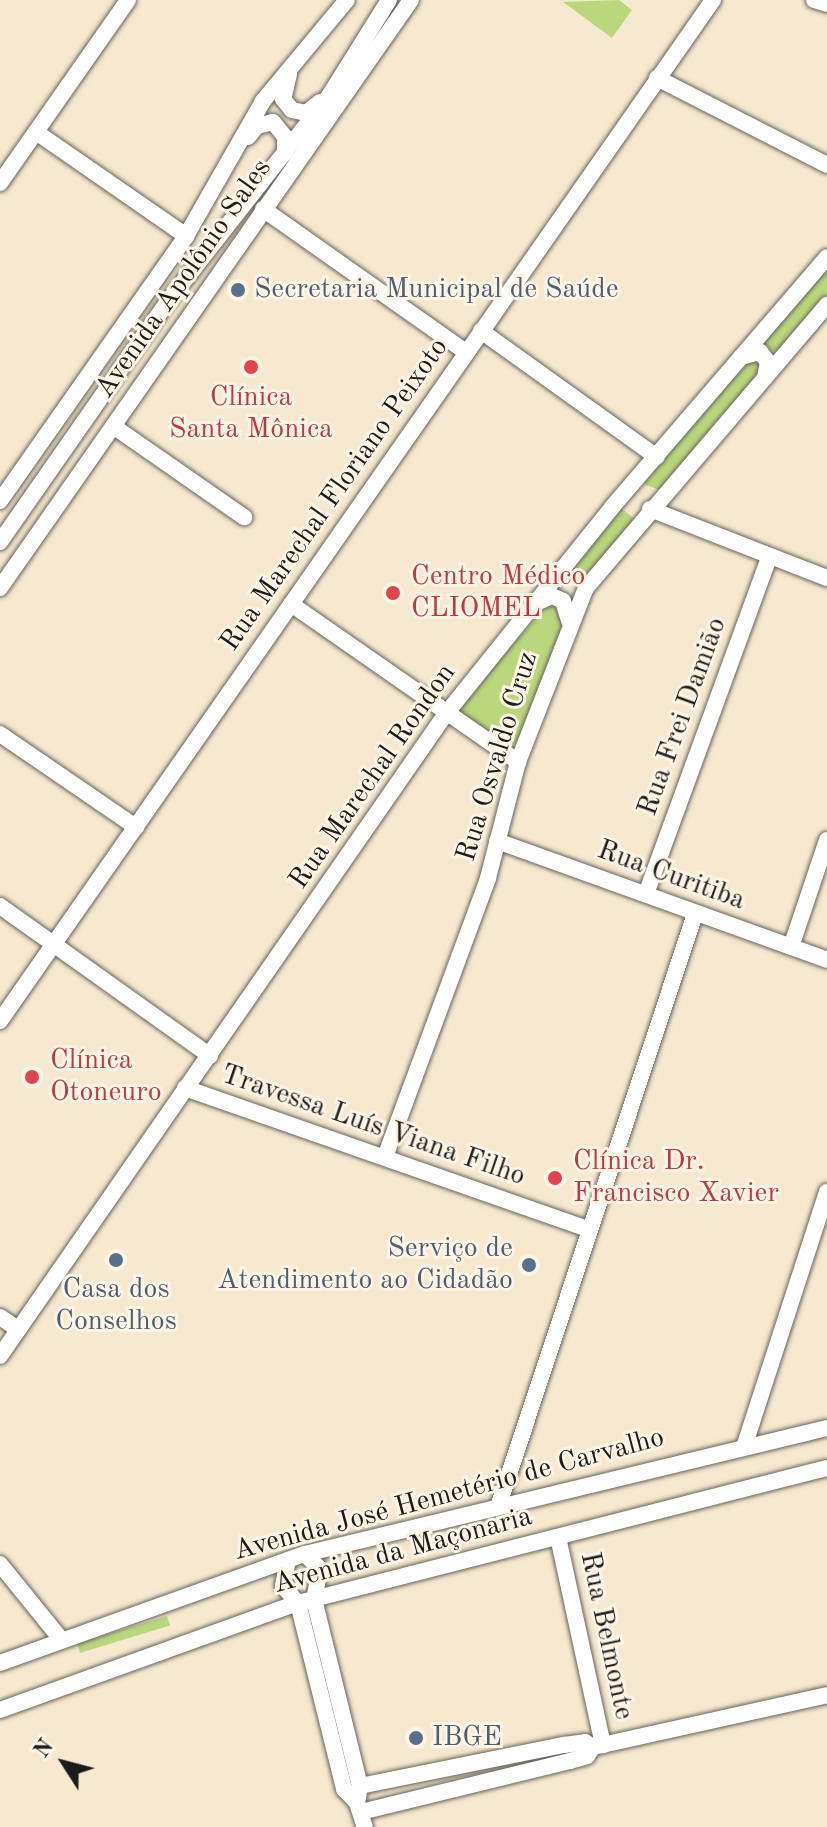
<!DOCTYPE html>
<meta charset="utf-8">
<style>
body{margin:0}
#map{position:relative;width:827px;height:1827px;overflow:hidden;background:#f6e9d0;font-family:"Old Standard TT",serif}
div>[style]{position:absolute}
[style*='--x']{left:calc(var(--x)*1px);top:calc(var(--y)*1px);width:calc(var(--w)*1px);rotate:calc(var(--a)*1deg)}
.green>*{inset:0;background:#bbd77d;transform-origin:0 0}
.roads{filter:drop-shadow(0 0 2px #68645b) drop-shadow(0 0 2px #68645b)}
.minor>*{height:16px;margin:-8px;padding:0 8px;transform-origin:8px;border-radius:8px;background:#fff}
.dots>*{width:22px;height:22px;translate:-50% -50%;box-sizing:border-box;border:4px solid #fcf5e5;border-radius:50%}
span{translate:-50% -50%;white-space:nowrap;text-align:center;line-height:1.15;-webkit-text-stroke:6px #fcf5e5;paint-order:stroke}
.street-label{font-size:28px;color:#1c1c1c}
.service-label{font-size:28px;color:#4e5e75}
.left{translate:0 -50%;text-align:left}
.right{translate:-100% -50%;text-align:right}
.health-label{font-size:28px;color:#be3a42}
.north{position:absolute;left:24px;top:1723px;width:80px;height:80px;-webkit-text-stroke:6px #fcf5e5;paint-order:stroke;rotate:306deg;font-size:22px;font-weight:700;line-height:32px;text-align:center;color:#1c1c1c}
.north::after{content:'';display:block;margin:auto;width:28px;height:36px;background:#1c1c1c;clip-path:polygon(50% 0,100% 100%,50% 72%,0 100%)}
</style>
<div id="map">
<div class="green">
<i style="clip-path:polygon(619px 0,632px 10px,612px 38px,563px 2px)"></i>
<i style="clip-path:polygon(827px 260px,827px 303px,781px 352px,772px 351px,764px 342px)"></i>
<i style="clip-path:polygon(751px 353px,767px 370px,660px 490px,646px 485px,643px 478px)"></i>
<i style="clip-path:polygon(621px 508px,636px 520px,583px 584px,574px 583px,567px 572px)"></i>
<i style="clip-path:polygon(549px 604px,558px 606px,566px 618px,518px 742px,508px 747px,459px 717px,456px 706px)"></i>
<i style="left:167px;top:1616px;width:10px;height:94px;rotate:73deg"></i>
</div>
<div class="roads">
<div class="minor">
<i style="--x:814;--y:0;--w:14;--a:17"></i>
<i style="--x:289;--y:74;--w:26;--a:103"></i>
<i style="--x:283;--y:99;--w:14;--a:51"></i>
<i style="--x:292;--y:110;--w:14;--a:12"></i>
<i style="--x:306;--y:113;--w:18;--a:-38"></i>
<i style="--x:657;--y:78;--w:191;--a:27.1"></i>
<i style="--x:36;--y:132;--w:183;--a:34.7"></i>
<i style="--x:248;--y:137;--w:14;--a:-51"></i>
<i style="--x:257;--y:126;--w:16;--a:-14"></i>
<i style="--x:273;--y:122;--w:19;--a:51"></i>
<i style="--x:285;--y:137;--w:16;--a:90"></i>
<i style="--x:0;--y:183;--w:223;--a:-55"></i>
<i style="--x:263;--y:209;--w:248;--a:35.2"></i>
<i style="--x:481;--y:331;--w:216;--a:35.6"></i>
<i style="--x:741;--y:357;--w:20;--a:-15"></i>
<i style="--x:760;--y:352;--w:13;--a:51"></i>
<i style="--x:768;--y:362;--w:16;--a:101"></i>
<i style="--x:113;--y:426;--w:160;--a:34.8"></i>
<i style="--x:0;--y:501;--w:324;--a:-54.9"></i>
<i style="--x:186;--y:236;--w:155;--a:-60.3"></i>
<i style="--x:263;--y:101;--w:131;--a:-50.3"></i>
<i style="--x:650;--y:509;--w:190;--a:21.3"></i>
<i style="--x:0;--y:542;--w:295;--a:-55.1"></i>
<i style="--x:169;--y:300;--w:259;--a:-51.9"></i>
<i style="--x:329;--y:96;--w:113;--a:-58"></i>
<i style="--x:0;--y:588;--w:717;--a:-55.05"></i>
<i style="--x:536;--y:603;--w:17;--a:-24"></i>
<i style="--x:552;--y:596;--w:12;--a:24"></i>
<i style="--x:563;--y:601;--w:21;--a:73"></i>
<i style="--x:291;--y:604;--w:277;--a:34.8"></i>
<i style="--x:0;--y:734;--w:165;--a:34.4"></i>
<i style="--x:497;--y:841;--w:351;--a:19.8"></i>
<i style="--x:646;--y:894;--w:359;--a:-69.9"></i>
<i style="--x:0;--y:906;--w:258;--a:35.5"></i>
<i style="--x:791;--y:947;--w:113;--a:-71.4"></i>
<i style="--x:0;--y:1021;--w:1245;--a:-55.07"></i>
<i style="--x:185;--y:1088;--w:427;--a:19.3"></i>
<i style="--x:385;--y:1157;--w:297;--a:-69.7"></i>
<i style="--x:488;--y:878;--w:120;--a:-75.5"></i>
<i style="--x:518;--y:762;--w:187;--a:-68.7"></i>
<i style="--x:586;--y:588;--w:372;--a:-49.6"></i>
<i style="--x:0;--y:1317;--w:22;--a:34"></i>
<i style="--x:0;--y:1356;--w:780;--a:-55.23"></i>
<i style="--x:445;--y:715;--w:268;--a:-51.2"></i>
<i style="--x:613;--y:506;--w:328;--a:-49.3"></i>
<i style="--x:745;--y:1444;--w:265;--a:-72"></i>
<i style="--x:498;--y:1507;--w:625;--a:-71.62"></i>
<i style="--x:558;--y:1537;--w:213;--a:77.8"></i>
<i style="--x:305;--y:1554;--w:21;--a:45"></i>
<i style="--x:320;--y:1569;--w:31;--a:101"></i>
<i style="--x:314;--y:1599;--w:193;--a:76.2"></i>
<i style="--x:360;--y:1786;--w:17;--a:100"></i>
<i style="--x:288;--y:1560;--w:26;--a:101"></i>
<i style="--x:283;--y:1586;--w:23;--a:49"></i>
<i style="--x:298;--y:1603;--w:192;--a:76.1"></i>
<i style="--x:344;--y:1789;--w:19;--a:47"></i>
<i style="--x:357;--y:1803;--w:25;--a:72"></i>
<i style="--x:0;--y:1564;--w:95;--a:51"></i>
<i style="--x:0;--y:1663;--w:324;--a:-19.7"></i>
<i style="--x:305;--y:1554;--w:537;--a:-13.57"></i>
<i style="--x:0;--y:1710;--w:317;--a:-19.8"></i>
<i style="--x:298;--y:1603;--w:546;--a:-14.32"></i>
<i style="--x:360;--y:1786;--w:208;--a:-11.4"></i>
<i style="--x:564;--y:1745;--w:21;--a:-8"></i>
<i style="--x:585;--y:1742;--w:9;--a:32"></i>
<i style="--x:361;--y:1812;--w:215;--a:-13.7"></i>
<i style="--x:570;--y:1761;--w:18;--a:-16"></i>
<i style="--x:587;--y:1756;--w:11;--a:-56"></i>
<i style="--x:593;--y:1747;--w:240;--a:-12.5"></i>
</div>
</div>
<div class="dots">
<i style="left:238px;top:290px;background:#5c6f8a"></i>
<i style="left:251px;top:367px;background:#e0444e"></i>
<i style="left:393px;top:593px;background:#e0444e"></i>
<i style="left:32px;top:1077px;background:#e0444e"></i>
<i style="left:555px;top:1178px;background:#e0444e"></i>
<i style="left:116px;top:1260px;background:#5c6f8a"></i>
<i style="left:529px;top:1265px;background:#5c6f8a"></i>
<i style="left:416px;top:1738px;background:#5c6f8a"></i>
</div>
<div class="street-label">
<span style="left:184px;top:279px;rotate:-55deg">Avenida Apolônio Sales</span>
<span style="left:335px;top:495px;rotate:-55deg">Rua Marechal Floriano Peixoto</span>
<span style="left:683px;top:717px;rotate:-70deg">Rua Frei Damião</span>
<span style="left:498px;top:757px;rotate:-73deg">Rua Osvaldo Cruz</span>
<span style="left:373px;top:777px;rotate:-55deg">Rua Marechal Rondon</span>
<span style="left:671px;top:876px;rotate:20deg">Rua Curitiba</span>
<span style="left:373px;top:1126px;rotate:19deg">Travessa Luís Viana Filho</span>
<span style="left:449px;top:1495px;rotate:-15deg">Avenida José Hemetério de Carvalho</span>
<span style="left:403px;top:1551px;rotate:-15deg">Avenida da Maçonaria</span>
<span style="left:606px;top:1636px;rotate:78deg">Rua Belmonte</span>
</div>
<div class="service-label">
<span class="left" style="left:254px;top:290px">Secretaria Municipal de Saúde</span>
<span class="right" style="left:513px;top:1265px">Serviço de<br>Atendimento ao Cidadão</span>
<span style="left:116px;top:1306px">Casa dos<br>Conselhos</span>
<span class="left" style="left:432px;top:1738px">IBGE</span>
</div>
<div class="health-label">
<span style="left:251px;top:414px">Clínica<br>Santa Mônica</span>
<span class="left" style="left:411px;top:593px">Centro Médico<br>CLIOMEL</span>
<span class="left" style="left:50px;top:1077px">Clínica<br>Otoneuro</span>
<span class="left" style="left:573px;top:1178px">Clínica Dr.<br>Francisco Xavier</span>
</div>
<div class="north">N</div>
</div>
